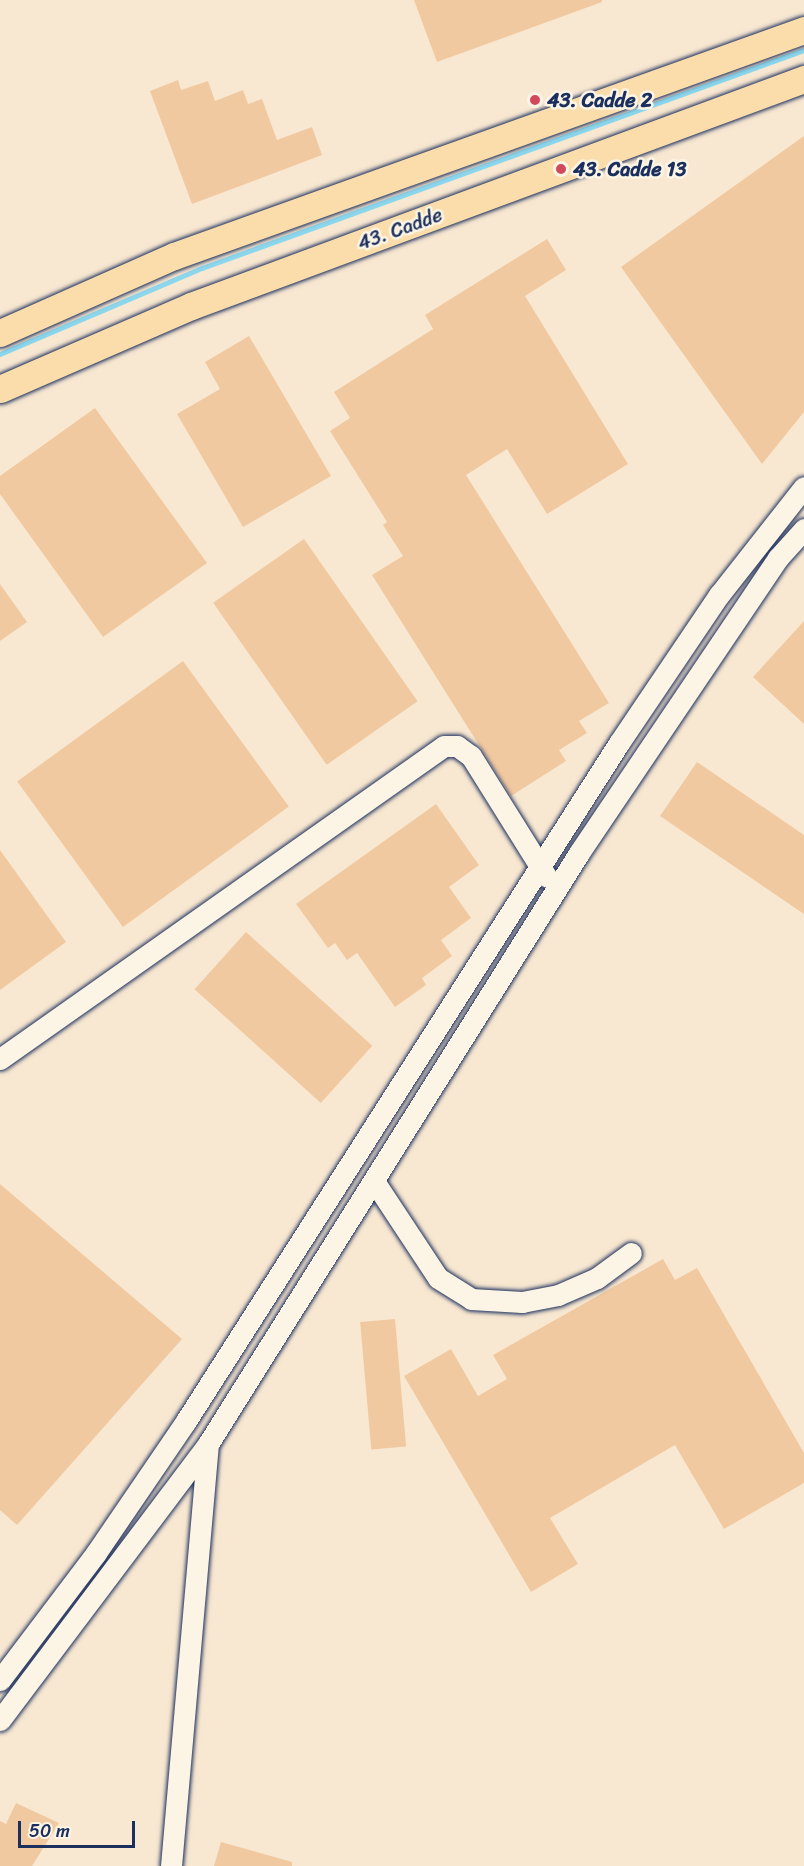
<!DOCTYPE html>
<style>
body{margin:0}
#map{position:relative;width:804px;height:1866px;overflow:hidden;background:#fcf5e5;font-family:Sriracha,sans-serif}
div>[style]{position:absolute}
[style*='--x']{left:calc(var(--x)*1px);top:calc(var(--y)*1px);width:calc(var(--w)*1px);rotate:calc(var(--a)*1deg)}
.built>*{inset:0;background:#f9e8d1;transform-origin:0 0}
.stream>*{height:4.5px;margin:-2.25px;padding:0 2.25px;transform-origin:2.25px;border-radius:2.25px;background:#8cd7ec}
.building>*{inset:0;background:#f1c9a1;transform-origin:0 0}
.roads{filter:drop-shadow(0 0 2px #1b2f5e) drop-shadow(0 0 2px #1b2f5e)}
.minor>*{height:21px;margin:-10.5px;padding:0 10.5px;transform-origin:10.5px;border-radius:10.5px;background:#fcf5e5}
.major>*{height:27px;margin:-13.5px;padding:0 13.5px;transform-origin:13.5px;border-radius:13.5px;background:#fbddab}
.dots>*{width:16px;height:16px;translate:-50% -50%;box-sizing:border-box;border:3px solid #fcf5e5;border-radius:50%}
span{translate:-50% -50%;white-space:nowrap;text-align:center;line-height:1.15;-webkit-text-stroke:5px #fcf5e5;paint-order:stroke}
.poi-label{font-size:20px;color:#1b2f5e;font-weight:700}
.left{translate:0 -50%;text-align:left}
.street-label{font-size:20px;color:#1b2f5e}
.scale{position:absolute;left:18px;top:1821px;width:117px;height:27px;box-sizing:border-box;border:3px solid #1b2f5e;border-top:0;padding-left:8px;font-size:18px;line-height:21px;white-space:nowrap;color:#1b2f5e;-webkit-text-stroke:4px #fcf5e5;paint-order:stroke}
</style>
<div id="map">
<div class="built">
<i style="left:0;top:0;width:804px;height:1866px"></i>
</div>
<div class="stream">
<i style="--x:0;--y:354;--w:220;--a:-23.1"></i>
<i style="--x:202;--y:268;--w:640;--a:-19.91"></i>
</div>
<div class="building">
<i style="clip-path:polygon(414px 0,602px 0,602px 2px,437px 62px)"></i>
<i style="clip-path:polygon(178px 80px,181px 90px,208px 81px,215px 101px,243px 90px,248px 104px,262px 99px,277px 140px,312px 127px,322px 155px,192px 204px,150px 91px)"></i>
<i style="clip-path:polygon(804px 136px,804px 412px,762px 464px,621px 267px)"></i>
<i style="clip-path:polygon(547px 239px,566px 270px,525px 296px,628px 464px,547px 514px,507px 449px,466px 475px,609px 703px,579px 721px,587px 733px,559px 750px,566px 761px,511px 796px,372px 575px,403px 556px,383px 525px,387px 522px,330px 431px,350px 418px,334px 392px,433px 329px,425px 315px)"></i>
<i style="clip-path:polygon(249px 336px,331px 476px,243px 527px,177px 414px,220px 389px,205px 362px)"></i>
<i style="clip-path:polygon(95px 408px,207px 563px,103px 637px,0 494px,0 476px)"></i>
<i style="left:304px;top:539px;width:198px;height:111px;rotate:55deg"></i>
<i style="clip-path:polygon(0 584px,27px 622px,0 641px)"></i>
<i style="clip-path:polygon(804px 621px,804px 724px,753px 677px)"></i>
<i style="left:183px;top:661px;width:180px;height:205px;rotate:54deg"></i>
<i style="clip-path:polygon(697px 762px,804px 835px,804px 914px,660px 816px)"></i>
<i style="clip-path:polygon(436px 804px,479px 865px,449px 887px,471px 918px,441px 940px,452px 956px,422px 978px,426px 985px,395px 1007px,357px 953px,347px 960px,335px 943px,328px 948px,296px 904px)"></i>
<i style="clip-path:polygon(0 850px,66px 942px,0 990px)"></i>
<i style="left:246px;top:932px;width:170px;height:77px;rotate:42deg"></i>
<i style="clip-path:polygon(0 1184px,182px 1339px,17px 1525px,0 1510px)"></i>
<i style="clip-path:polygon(663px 1259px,675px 1280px,697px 1268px,804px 1453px,804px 1483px,724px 1529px,675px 1445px,550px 1518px,578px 1564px,531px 1592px,404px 1376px,451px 1349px,478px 1396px,507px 1379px,493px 1355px)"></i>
<i style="left:395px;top:1319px;width:128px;height:35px;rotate:85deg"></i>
<i style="clip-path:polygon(16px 1803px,59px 1823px,32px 1866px,0 1866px,0 1821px,6px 1824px)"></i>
<i style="clip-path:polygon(221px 1842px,292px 1862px,292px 1866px,214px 1866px)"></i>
</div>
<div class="roads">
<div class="minor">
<i style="--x:0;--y:1059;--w:543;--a:-35.18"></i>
<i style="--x:444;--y:746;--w:13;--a:0"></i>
<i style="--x:457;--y:746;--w:17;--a:36"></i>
<i style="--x:471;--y:756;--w:142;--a:58"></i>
<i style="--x:374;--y:1181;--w:116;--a:56.6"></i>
<i style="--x:438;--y:1278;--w:39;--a:32"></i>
<i style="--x:471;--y:1299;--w:51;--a:3.4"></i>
<i style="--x:522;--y:1302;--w:37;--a:-11"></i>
<i style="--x:558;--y:1295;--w:43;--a:-23.6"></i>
<i style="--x:597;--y:1278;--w:42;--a:-36.3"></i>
<i style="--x:0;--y:1680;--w:159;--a:-52.9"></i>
<i style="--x:96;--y:1553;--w:160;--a:-55.7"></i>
<i style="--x:186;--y:1421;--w:804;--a:-57.44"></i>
<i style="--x:619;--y:743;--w:179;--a:-56"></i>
<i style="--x:719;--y:595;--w:137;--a:-51.8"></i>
<i style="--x:0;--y:1720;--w:346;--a:-53"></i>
<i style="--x:208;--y:1444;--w:698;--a:-57.88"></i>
<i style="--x:579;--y:853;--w:356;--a:-56"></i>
<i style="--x:778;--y:558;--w:39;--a:-48"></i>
<i style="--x:171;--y:1866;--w:422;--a:-85"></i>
</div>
<div class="major">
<i style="--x:0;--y:333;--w:190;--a:-23.9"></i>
<i style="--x:174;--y:256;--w:669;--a:-19.73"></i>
<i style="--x:0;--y:389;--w:208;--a:-23.5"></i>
<i style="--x:191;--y:306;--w:654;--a:-20.32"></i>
</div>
</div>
<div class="dots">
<i style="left:535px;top:100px;background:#d1495b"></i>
<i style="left:561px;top:169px;background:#d1495b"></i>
</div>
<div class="poi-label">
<span class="left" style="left:547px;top:100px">43. Cadde 2</span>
<span class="left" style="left:573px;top:169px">43. Cadde 13</span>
</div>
<div class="street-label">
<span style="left:400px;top:229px;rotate:-20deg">43. Cadde</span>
</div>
<div class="scale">50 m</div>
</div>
